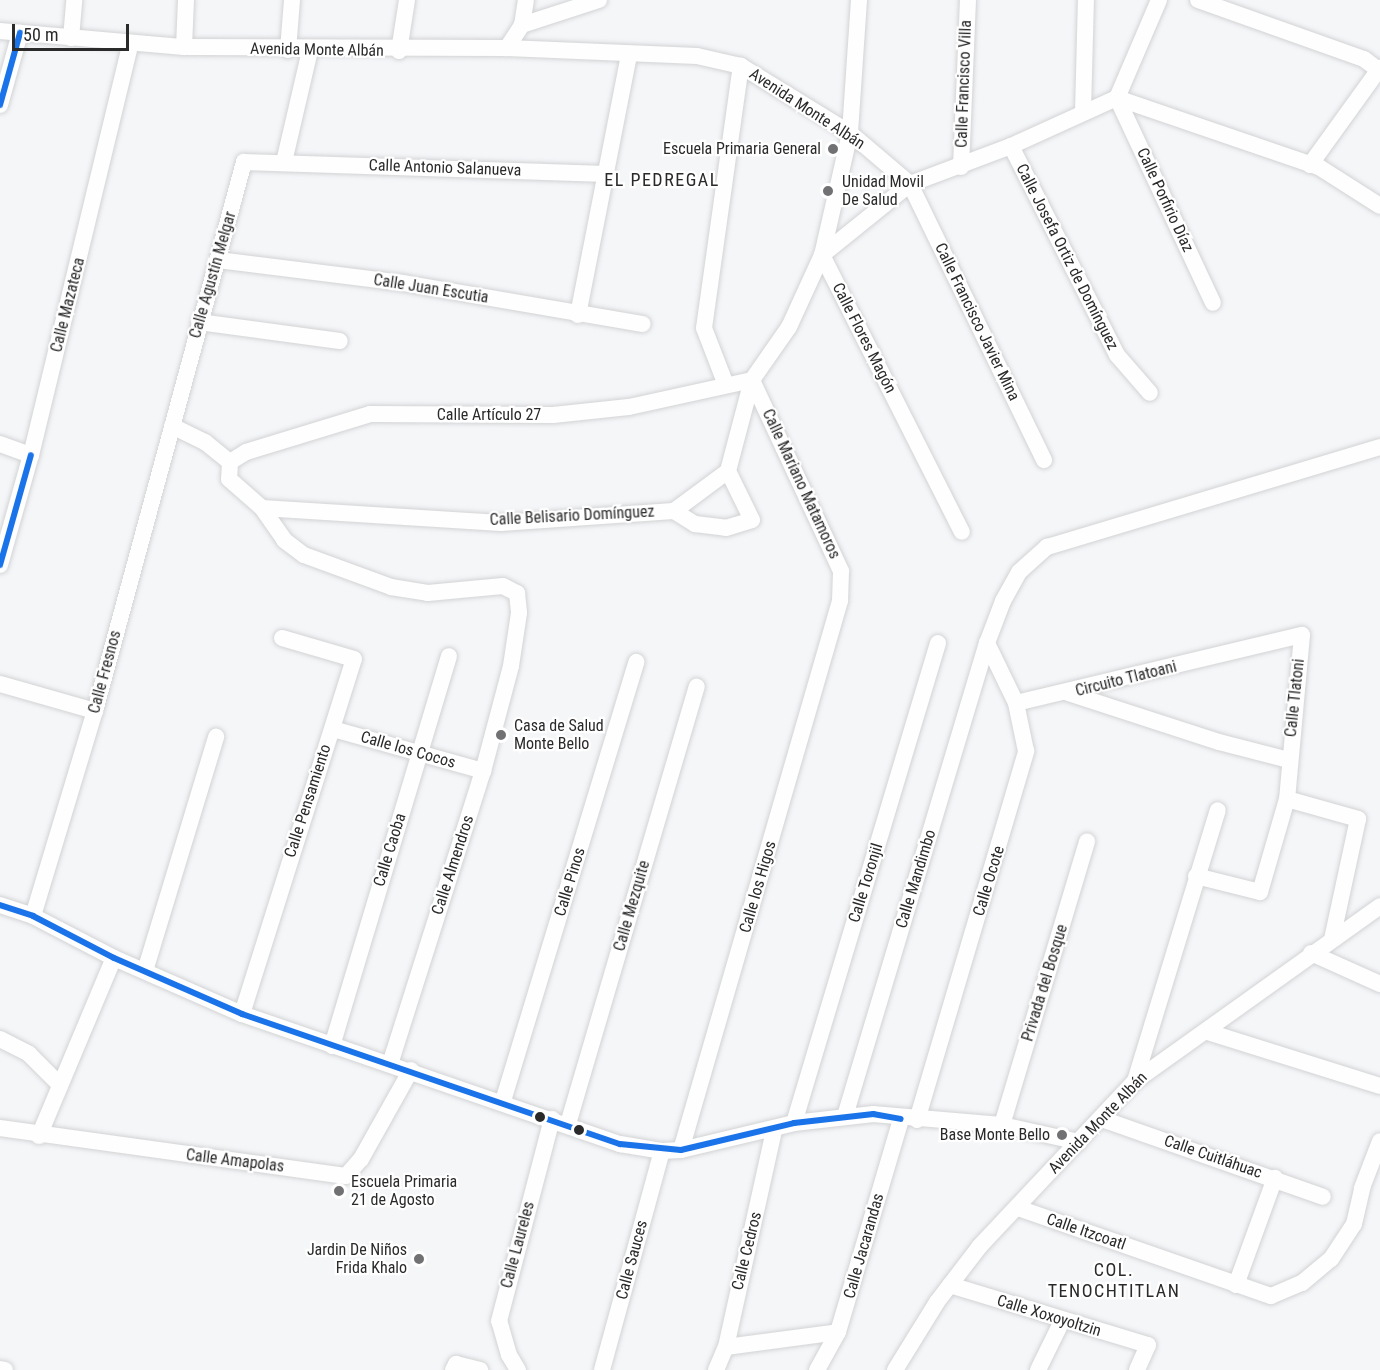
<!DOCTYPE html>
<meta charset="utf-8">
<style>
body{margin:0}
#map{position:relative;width:1380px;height:1370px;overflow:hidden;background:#f5f6f8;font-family:"Roboto Condensed",sans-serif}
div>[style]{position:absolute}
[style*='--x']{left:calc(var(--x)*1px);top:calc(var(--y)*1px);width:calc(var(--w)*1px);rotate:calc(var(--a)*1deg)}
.roads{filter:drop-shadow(0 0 2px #d2d3d5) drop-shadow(0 0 2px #d2d3d5)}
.street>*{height:16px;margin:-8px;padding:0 8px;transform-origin:8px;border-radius:8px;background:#fefefe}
.bus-1>*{height:6px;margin:-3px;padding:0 3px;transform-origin:3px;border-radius:3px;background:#1a73e8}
.dots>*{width:16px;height:16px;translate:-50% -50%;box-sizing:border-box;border:3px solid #fff;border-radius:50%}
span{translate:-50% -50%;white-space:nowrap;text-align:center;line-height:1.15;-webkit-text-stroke:4.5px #fff;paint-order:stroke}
.street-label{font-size:16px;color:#2a2a2b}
.poi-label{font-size:16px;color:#2a2a2b}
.right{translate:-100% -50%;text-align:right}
.left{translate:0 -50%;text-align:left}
.neighbourhood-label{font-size:18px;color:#2a2a2b;letter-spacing:1.5px}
.scale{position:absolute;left:12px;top:24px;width:117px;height:27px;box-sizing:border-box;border:3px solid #2a2a2b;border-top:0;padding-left:8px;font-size:18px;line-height:21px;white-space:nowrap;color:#2a2a2b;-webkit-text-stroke:4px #fff;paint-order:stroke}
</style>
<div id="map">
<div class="roads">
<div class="street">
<i style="--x:859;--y:0;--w:133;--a:93.9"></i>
<i style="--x:850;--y:133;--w:125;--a:102.9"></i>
<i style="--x:822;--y:255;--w:310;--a:63.2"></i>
<i style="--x:1159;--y:0;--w:107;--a:113.2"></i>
<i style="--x:1117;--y:98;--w:226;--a:64.9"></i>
<i style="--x:1198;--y:0;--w:176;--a:19.6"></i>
<i style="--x:1364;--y:59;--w:20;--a:37"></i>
<i style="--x:522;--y:25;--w:81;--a:-18"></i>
<i style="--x:0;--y:31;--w:185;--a:5"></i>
<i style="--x:184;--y:47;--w:323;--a:0.2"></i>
<i style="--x:507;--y:48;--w:190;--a:2.4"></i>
<i style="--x:697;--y:56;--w:45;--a:12.8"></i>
<i style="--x:741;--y:66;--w:128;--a:31.6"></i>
<i style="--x:850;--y:133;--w:79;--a:40.4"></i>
<i style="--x:910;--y:184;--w:307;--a:64.1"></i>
<i style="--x:71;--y:38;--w:38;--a:-85"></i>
<i style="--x:184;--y:47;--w:47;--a:-87.6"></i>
<i style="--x:507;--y:48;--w:27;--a:-57"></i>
<i style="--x:522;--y:25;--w:25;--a:-81"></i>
<i style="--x:288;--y:50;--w:50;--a:-85.4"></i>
<i style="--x:399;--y:51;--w:52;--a:-81.1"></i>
<i style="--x:0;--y:105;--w:75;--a:-74.5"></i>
<i style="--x:1083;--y:112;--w:112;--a:-88.5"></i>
<i style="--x:1011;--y:146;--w:234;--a:63.1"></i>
<i style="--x:1117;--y:355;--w:50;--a:49"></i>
<i style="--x:284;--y:162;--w:115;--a:-76.9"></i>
<i style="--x:1310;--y:165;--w:120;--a:-54.2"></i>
<i style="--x:961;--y:167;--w:167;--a:-87.6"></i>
<i style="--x:218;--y:260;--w:186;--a:7.1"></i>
<i style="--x:403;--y:283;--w:243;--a:9.7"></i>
<i style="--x:578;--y:315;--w:266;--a:-78.9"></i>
<i style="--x:199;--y:322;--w:142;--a:7.7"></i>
<i style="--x:726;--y:385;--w:61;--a:-111.1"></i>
<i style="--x:704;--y:328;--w:265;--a:-82"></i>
<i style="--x:172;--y:426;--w:37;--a:26"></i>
<i style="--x:205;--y:442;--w:32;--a:39"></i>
<i style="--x:0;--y:444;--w:33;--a:20"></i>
<i style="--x:230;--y:462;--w:17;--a:93"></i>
<i style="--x:229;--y:479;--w:44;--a:41.3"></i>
<i style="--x:262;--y:508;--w:239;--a:3.6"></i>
<i style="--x:501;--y:523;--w:173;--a:-4"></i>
<i style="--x:674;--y:511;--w:67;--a:-36.5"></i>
<i style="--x:728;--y:471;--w:94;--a:-75.2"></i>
<i style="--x:752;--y:380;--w:65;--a:-55.1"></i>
<i style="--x:789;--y:327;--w:79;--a:-65.4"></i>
<i style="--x:822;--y:255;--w:113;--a:-38.9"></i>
<i style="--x:910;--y:184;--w:108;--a:-20.6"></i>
<i style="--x:1011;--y:146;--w:116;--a:-24.4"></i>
<i style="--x:1117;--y:98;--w:213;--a:18.9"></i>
<i style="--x:1319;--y:167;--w:72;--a:32.6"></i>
<i style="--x:230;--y:462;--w:19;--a:-32"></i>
<i style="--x:246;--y:452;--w:130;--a:-17"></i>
<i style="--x:370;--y:414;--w:183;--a:0.3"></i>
<i style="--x:553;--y:415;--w:76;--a:-6"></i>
<i style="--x:629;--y:407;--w:126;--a:-12.4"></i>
<i style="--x:262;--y:508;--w:39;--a:55"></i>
<i style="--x:284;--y:540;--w:25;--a:37"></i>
<i style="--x:304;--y:555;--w:93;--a:20.2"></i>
<i style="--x:391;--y:587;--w:37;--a:9"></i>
<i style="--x:428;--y:593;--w:75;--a:-5.3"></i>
<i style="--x:503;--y:586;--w:16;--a:27"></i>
<i style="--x:517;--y:593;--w:20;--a:84"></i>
<i style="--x:519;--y:613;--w:54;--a:98.6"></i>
<i style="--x:511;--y:666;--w:109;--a:104.9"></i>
<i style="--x:483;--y:771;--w:307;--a:107.6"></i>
<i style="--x:674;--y:511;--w:25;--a:32"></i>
<i style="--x:695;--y:524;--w:31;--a:7"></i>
<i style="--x:726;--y:528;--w:27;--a:-17"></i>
<i style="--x:752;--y:520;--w:55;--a:-116.1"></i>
<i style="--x:0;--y:565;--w:114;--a:-74.3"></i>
<i style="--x:31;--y:455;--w:424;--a:-76.4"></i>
<i style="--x:0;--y:684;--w:99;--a:15.9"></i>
<i style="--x:1068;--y:693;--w:159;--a:18"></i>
<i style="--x:1219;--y:742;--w:72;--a:14.4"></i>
<i style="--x:1016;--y:703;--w:294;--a:-13.4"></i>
<i style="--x:1302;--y:635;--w:165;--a:95.2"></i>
<i style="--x:1287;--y:799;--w:97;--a:106.2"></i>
<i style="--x:1260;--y:892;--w:66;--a:-166"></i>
<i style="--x:333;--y:729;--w:156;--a:15.6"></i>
<i style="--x:1287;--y:799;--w:74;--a:15.7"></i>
<i style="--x:1358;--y:819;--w:123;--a:102.2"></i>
<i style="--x:0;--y:905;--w:35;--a:18"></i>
<i style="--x:33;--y:916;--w:91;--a:27.4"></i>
<i style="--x:114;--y:958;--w:140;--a:23.6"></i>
<i style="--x:242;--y:1014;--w:400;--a:19"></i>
<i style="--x:620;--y:1144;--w:43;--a:9.5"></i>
<i style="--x:662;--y:1151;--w:19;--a:-3"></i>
<i style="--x:681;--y:1150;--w:116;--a:-13.4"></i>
<i style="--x:794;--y:1123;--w:80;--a:-6.5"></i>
<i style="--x:873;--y:1114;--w:129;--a:4.9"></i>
<i style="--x:1002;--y:1125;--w:79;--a:12.4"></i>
<i style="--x:33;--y:916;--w:214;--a:-73.2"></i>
<i style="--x:95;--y:711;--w:569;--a:-74.82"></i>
<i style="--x:244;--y:162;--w:362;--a:1.9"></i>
<i style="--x:1311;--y:953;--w:76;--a:24.2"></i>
<i style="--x:145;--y:971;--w:245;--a:-73.1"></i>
<i style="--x:242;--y:1014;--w:372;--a:-72.5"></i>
<i style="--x:354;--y:659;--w:75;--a:-163.7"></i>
<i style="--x:1208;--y:1032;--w:180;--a:17.4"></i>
<i style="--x:0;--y:1039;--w:33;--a:27"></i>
<i style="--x:29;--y:1054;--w:44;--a:45"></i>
<i style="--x:332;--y:1046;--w:407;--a:-73.3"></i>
<i style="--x:1135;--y:1081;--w:283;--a:-73"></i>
<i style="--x:503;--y:1101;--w:459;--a:-73.1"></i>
<i style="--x:845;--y:1116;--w:494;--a:-73.3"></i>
<i style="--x:987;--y:643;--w:45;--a:-69.1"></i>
<i style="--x:1003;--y:601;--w:33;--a:-61"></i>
<i style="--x:1019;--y:572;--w:38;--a:-42"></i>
<i style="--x:1047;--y:547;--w:348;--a:-16.7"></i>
<i style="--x:1102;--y:1119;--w:234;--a:19.4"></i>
<i style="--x:917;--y:1120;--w:385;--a:-73.5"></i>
<i style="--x:1026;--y:751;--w:49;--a:-101.8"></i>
<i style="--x:1016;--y:703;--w:67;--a:-115.8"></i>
<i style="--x:794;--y:1123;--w:501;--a:-73.3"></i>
<i style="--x:568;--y:1124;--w:456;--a:-73.6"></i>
<i style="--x:1002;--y:1125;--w:296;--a:-73.3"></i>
<i style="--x:0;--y:1128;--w:349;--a:7.9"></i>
<i style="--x:346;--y:1176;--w:23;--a:-49"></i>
<i style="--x:361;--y:1159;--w:102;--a:-60.7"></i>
<i style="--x:39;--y:1136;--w:193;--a:-67.2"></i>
<i style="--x:681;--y:1150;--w:572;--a:-73.85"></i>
<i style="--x:840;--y:601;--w:30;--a:-88"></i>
<i style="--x:841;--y:571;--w:211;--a:-115"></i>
<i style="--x:1018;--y:1208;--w:268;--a:19.2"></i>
<i style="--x:1271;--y:1296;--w:34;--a:-23"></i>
<i style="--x:1302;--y:1283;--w:38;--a:-40"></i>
<i style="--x:1331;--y:1259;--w:42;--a:-56.7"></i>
<i style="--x:1354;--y:1224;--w:37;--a:-77"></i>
<i style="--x:1362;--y:1188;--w:50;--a:-69"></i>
<i style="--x:950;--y:1285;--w:207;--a:16.9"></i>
<i style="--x:1148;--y:1345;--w:27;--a:114"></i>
<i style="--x:1236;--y:1285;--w:114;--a:-70"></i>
<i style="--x:726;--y:1347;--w:113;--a:-7.6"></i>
<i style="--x:0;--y:1369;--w:5;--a:11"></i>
<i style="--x:453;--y:1370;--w:7;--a:-63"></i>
<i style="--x:456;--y:1364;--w:25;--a:14"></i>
<i style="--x:518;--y:1370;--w:17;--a:-121"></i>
<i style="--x:509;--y:1355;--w:35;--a:-106"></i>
<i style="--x:499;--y:1321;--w:209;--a:-75.3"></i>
<i style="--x:602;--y:1370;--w:227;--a:-74.7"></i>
<i style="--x:716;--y:1370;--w:25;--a:-67"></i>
<i style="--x:726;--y:1347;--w:222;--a:-77.5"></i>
<i style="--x:817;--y:1370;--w:43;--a:-61.1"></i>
<i style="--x:838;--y:1332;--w:222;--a:-73.5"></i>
<i style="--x:895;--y:1370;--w:80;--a:-58.3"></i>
<i style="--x:937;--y:1302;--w:71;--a:-52.5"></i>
<i style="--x:980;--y:1246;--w:226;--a:-46.8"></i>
<i style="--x:1135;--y:1081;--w:301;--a:-35.5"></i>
<i style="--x:1038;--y:1370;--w:55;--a:-63.9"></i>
</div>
</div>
<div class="bus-1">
<i style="--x:0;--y:105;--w:75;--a:-74.5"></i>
<i style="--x:0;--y:565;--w:114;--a:-74.3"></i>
<i style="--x:0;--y:905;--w:35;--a:18"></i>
<i style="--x:33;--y:916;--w:91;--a:27.4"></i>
<i style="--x:114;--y:958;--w:140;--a:23.6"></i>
<i style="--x:242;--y:1014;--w:400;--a:19"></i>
<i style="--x:620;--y:1144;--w:61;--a:5.6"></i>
<i style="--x:681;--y:1150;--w:116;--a:-13.4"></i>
<i style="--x:794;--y:1123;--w:80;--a:-6.5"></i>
<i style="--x:873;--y:1114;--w:28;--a:10"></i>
</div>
<div class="dots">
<i style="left:833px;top:149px;background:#717173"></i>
<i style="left:828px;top:191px;background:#717173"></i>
<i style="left:501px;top:735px;background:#717173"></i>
<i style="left:540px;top:1117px;background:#2a2a2b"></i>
<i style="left:579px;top:1130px;background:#2a2a2b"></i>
<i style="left:1062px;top:1135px;background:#717173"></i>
<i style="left:339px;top:1191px;background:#717173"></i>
<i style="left:419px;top:1259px;background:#717173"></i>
</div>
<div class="street-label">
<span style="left:317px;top:50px;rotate:1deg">Avenida Monte Albán</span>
<span style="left:964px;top:84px;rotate:-88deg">Calle Francisco Villa</span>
<span style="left:807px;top:109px;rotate:33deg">Avenida Monte Albán</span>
<span style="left:445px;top:168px;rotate:2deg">Calle Antonio Salanueva</span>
<span style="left:1165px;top:200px;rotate:65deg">Calle Porfirio Díaz</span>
<span style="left:1067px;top:257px;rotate:63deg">Calle Josefa Ortiz de Domínguez</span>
<span style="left:213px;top:275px;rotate:-74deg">Calle Agustín Melgar</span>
<span style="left:431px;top:289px;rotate:9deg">Calle Juan Escutia</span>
<span style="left:68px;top:305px;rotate:-76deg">Calle Mazateca</span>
<span style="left:977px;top:322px;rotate:64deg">Calle Francisco Javier Mina</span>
<span style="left:864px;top:338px;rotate:63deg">Calle Flores Magón</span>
<span style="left:489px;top:415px">Calle Artículo 27</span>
<span style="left:801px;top:484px;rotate:65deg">Calle Mariano Matamoros</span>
<span style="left:572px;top:516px;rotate:-3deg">Calle Belisario Domínguez</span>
<span style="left:105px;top:672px;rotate:-75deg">Calle Fresnos</span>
<span style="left:1126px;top:679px;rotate:-14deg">Circuito Tlatoani</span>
<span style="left:1295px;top:698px;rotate:-84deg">Calle Tlatoni</span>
<span style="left:408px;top:750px;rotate:16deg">Calle los Cocos</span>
<span style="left:308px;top:801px;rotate:-72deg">Calle Pensamiento</span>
<span style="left:390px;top:850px;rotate:-73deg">Calle Caoba</span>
<span style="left:453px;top:865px;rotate:-72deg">Calle Almendros</span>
<span style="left:916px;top:879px;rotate:-73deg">Calle Mandimbo</span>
<span style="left:989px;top:881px;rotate:-73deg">Calle Ocote</span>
<span style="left:570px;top:882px;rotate:-73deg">Calle Pinos</span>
<span style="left:866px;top:883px;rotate:-73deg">Calle Toronjil</span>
<span style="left:758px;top:887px;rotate:-74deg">Calle los Higos</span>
<span style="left:632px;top:906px;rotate:-74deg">Calle Mezquite</span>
<span style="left:1045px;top:983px;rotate:-73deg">Privada del Bosque</span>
<span style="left:1098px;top:1123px;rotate:-46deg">Avenida Monte Albán</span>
<span style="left:1213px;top:1157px;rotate:19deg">Calle Cuitláhuac</span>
<span style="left:235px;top:1161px;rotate:7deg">Calle Amapolas</span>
<span style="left:1086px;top:1232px;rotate:19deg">Calle Itzcoatl</span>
<span style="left:518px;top:1245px;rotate:-75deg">Calle Laureles</span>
<span style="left:864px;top:1246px;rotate:-74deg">Calle Jacarandas</span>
<span style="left:747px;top:1251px;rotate:-76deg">Calle Cedros</span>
<span style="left:632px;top:1260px;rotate:-75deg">Calle Sauces</span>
<span style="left:1049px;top:1316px;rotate:17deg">Calle Xoxoyoltzin</span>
</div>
<div class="poi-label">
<span class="right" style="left:821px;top:149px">Escuela Primaria General</span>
<span class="left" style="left:842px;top:191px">Unidad Movil<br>De Salud</span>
<span class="left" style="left:514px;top:735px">Casa de Salud<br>Monte Bello</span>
<span class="right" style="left:1050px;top:1135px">Base Monte Bello</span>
<span class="left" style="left:351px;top:1191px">Escuela Primaria<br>21 de Agosto</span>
<span class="right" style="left:407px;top:1259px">Jardin De Niños<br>Frida Khalo</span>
</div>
<div class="neighbourhood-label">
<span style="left:662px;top:180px">EL PEDREGAL</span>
<span style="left:1114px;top:1281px">COL.<br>TENOCHTITLAN</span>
</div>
<div class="scale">50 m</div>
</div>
